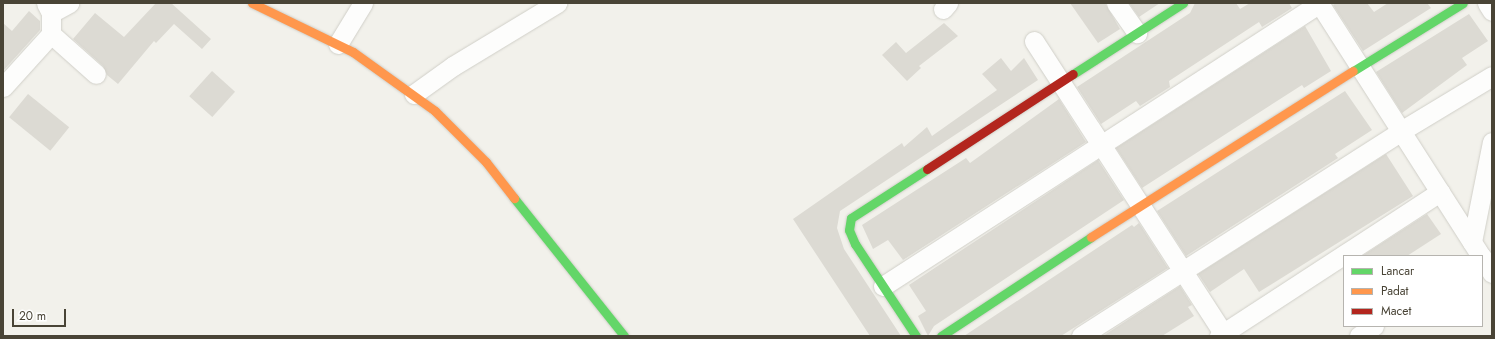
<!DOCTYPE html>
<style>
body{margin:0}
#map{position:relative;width:1495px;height:339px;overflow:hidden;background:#f2f1eb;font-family:Jost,sans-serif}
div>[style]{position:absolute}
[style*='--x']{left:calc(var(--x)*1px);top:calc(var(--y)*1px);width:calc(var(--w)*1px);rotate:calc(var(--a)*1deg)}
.building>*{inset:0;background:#dcdad3;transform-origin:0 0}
.roads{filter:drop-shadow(0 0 1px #d0cfc8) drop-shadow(0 0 1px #d0cfc8)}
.street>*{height:19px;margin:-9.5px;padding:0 9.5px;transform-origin:9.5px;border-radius:9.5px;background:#fdfdfc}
.fast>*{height:9px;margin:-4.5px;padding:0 4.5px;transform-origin:4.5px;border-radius:4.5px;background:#63d668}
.slow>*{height:9px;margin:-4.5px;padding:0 4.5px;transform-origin:4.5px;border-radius:4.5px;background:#ff974d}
.jam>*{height:9px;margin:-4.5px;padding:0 4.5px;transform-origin:4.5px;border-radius:4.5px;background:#b3261e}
span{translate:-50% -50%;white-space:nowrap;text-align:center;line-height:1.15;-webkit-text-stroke:3px #fff;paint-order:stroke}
.frame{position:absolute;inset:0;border:4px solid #494436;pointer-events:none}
.legend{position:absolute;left:1343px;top:255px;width:140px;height:72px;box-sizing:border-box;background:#fff;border:1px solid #b6b4af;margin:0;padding:5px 7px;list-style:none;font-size:12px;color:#494436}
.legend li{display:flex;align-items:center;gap:8px;height:20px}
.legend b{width:20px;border:1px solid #b6b4af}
.scale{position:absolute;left:12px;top:309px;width:54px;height:18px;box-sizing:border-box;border:2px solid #494436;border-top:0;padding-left:5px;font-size:12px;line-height:14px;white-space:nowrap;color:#494436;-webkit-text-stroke:3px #fff;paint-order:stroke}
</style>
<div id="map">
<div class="building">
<i style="clip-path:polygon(156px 3px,171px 3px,211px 39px,202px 49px,174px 24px,156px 43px,154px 41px,118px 84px,107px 75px,103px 66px,73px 39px,95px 13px,124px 37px)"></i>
<i style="clip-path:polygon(1070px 3px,1105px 3px,1120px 29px,1098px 43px)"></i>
<i style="clip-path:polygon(1129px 3px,1160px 3px,1139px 17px)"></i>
<i style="clip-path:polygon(1195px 3px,1236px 3px,1240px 9px,1250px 3px,1289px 3px,1292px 8px,1262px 27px,1259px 22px,1169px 81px,1170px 87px,1140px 106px,1136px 101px,1101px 124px,1077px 87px,1190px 13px)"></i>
<i style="clip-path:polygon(1336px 3px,1367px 3px,1374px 12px,1388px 3px,1427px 3px,1431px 8px,1363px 51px,1333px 5px)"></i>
<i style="clip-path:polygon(29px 11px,40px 21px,40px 30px,3px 71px,3px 23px,12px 31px)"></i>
<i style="clip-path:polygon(1469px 14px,1488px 41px,1462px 58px,1467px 65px,1402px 113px,1376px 72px)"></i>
<i style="clip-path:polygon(944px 23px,958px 36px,919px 66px,921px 68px,907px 81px,882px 55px,896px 42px,906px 53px)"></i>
<i style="clip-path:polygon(1305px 26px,1331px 71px,1304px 88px,1302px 85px,1142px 188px,1116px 148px)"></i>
<i style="clip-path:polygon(1001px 58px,1011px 71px,1024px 58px,1038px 80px,840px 211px,837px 228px,844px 249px,901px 336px,870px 336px,793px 219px,902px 143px,904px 147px,927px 127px,932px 136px,997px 90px,982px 74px)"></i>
<i style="left:212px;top:71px;width:31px;height:34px;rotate:42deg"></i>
<i style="clip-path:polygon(1345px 91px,1372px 130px,1335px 154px,1338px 158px,1186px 256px,1157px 211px)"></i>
<i style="left:28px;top:94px;width:53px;height:30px;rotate:39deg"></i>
<i style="clip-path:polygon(1059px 99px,1086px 142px,903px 260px,888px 240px,873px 249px,862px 225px,966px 158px,970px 163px)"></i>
<i style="clip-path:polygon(1386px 154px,1413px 196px,1259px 292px,1244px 269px,1210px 292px,1198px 274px)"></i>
<i style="clip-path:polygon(1098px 160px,1124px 200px,934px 326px,928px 336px,918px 316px,926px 311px,909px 285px)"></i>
<i style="clip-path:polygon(1427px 214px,1441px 234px,1407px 256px,1362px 256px)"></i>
<i style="clip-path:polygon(1139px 223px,1168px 268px,1061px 336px,964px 336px,1132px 225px,1134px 227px)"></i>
<i style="clip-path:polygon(1180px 286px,1192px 305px,1188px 307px,1194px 316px,1162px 336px,1103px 336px)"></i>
</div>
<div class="roads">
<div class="street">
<i style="--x:1116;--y:3;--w:37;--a:55"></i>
<i style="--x:1319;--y:3;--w:300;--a:57.4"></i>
<i style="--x:1487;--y:3;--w:9;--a:58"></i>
<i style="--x:943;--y:9;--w:8;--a:-50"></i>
<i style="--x:51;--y:13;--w:21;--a:-29"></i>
<i style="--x:51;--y:34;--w:60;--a:41.6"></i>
<i style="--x:1034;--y:41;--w:351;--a:57.1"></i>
<i style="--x:338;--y:44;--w:48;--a:-58.6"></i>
<i style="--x:3;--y:87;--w:72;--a:-47.8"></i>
<i style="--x:51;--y:34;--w:21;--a:-90"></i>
<i style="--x:51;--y:13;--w:11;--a:-117"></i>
<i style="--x:414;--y:94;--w:48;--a:-35.7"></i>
<i style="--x:453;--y:66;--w:122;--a:-31.2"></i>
<i style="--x:1472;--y:242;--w:102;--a:-78.7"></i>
<i style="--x:1482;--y:257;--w:19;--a:58"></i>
<i style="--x:883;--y:286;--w:521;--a:-32.93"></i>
<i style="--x:1081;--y:336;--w:380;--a:-32.6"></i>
<i style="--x:1401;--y:131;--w:106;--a:-31.1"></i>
<i style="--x:1219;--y:336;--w:264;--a:-33.1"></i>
<i style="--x:1359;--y:336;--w:18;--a:-34"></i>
</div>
<div class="fast">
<i style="--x:1353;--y:71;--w:129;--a:-31.7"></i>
<i style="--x:1073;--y:74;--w:131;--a:-32.8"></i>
<i style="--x:514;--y:198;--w:176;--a:51.4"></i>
<i style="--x:916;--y:336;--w:110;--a:-123.5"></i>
<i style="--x:855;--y:244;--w:15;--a:-113"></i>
<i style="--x:849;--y:230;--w:12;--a:-81"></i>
<i style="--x:851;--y:218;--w:90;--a:-32.8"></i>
<i style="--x:941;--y:336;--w:180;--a:-33.4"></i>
</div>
<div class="slow">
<i style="--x:252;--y:3;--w:112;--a:25.9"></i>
<i style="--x:353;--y:52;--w:101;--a:35.7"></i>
<i style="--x:435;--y:111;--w:72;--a:45"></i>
<i style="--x:486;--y:162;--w:46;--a:52.1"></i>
<i style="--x:1091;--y:237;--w:310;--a:-32.4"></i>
</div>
<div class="jam">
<i style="--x:927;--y:169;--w:174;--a:-33.1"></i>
</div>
</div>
<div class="frame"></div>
<ul class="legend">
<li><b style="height:5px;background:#63d668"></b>Lancar</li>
<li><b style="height:5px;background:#ff974d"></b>Padat</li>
<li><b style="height:5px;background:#b3261e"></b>Macet</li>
</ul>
<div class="scale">20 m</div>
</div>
